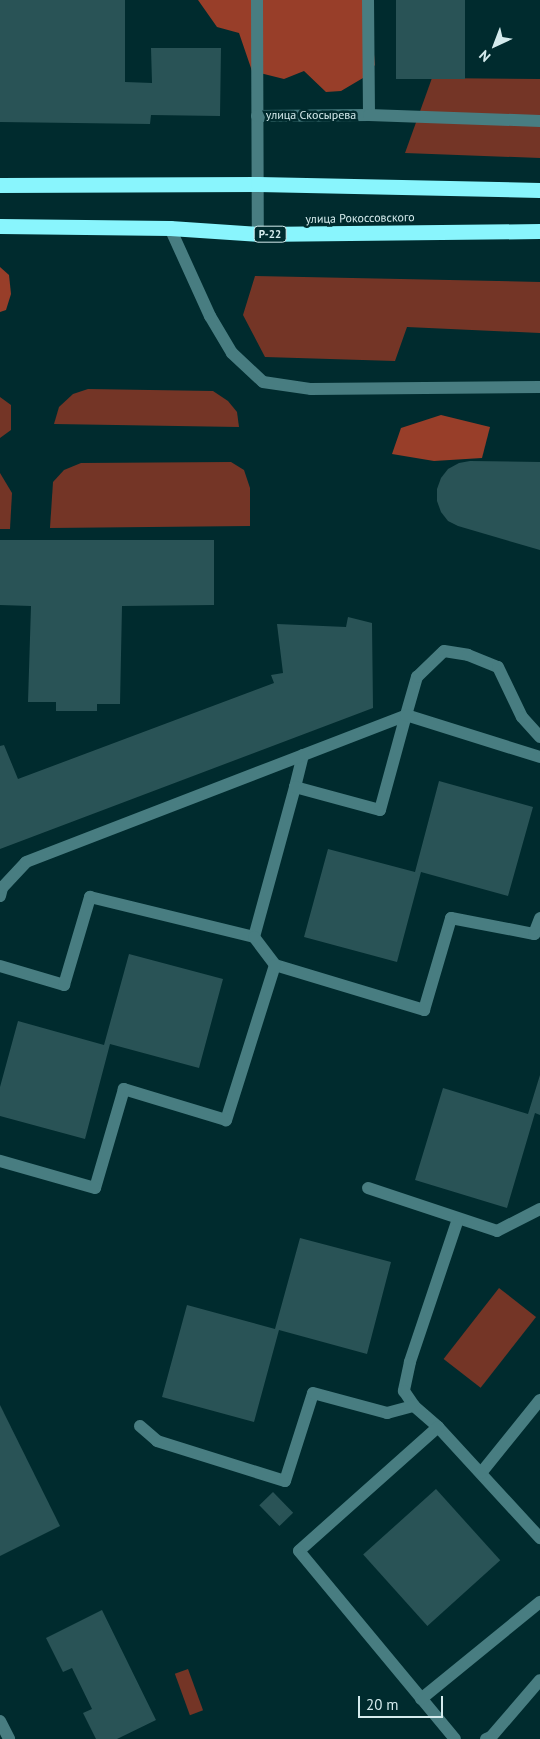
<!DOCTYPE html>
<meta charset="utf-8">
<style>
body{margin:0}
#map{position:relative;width:540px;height:1739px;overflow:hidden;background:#002b2e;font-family:"PT Sans",sans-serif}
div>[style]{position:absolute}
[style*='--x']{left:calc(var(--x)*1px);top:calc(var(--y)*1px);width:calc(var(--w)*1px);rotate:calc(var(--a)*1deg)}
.green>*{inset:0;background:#743526;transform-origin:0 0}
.forest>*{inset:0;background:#983e29}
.building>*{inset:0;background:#295356;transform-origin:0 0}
.minor>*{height:12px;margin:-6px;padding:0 6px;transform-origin:6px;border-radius:6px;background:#487d81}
.highway>*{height:15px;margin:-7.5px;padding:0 7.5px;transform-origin:7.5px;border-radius:7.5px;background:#89f5fd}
span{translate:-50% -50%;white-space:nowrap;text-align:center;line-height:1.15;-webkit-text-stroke:5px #002b2e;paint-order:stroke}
.shield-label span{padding:1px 4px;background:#002b2e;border:1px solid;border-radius:4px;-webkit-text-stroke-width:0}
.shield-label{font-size:11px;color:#d5ebed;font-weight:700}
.street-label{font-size:12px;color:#d5ebed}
.north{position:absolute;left:470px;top:20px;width:50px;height:50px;-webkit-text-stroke:4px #002b2e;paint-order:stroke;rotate:223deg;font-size:14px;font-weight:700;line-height:20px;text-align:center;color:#d5ebed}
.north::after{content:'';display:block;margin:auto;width:18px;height:22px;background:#d5ebed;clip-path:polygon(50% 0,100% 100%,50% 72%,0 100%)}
.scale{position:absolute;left:358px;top:1696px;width:85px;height:22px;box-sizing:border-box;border:2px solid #d5ebed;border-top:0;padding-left:6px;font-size:15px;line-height:18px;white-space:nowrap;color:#d5ebed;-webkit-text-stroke:4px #002b2e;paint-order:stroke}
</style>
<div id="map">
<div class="green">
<i style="clip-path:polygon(432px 78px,540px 79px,540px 158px,405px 153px)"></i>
<i style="clip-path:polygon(255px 276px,540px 282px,540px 333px,407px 327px,395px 361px,265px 357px,243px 315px)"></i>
<i style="clip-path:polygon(88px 389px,213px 391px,228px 401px,237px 412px,239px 427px,54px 424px,59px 407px,73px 394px)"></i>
<i style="clip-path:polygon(0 397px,11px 405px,11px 430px,0 438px)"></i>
<i style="clip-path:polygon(231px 462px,244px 470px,250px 488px,250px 526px,50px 528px,53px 482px,64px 470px,81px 463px)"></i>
<i style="clip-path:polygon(0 473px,12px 493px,10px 529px,0 529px)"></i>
<i style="left:499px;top:1288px;width:47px;height:90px;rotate:38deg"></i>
<i style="left:188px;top:1669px;width:44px;height:14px;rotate:70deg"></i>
</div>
<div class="forest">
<i style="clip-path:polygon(198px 0,369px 0,375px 65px,363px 78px,341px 91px,326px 92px,304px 71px,284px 79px,252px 71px,239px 33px,217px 27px)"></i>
<i style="clip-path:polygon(0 267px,9px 275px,11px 294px,6px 310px,0 312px)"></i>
<i style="clip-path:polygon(441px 415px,490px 427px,482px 458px,434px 461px,392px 454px,401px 428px)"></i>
</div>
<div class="building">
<i style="clip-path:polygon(0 0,125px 0,125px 82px,152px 83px,151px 48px,221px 48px,220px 116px,151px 115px,150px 124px,0 122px)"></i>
<i style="left:396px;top:0;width:69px;height:79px"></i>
<i style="clip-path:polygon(470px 461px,540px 462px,540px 550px,458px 526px,448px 521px,441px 512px,437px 501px,437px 489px,441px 478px,448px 469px,459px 463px)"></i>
<i style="clip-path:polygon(0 540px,214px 540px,214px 605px,122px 606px,120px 704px,97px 704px,97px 711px,56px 711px,56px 702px,28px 702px,31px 606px,0 605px)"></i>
<i style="clip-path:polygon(348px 617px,372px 623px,373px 708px,0 849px,0 746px,4px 745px,18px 779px,274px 683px,271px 675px,283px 673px,277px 624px,346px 627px)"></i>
<i style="clip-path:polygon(439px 781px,533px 807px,508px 896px,421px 872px,397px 962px,304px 937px,328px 849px,415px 872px)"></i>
<i style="clip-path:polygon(129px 954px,223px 979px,199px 1068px,110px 1044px,85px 1139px,0 1116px,0 1087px,18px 1021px,104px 1045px)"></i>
<i style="clip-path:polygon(540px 1075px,540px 1115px,535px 1113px,507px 1208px,415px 1180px,443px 1088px,528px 1114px)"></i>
<i style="clip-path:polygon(300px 1238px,391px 1262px,367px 1354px,279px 1330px,254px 1422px,162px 1397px,187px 1305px,275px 1329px)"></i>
<i style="clip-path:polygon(0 1405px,60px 1526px,0 1556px)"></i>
<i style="left:436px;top:1489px;width:96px;height:98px;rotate:48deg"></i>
<i style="left:273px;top:1492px;width:29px;height:19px;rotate:46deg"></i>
<i style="clip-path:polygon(102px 1610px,156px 1720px,117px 1739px,96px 1739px,83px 1713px,92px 1709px,72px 1668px,63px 1672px,46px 1638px)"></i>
</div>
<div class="minor">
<i style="--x:257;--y:0;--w:234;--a:89.8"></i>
<i style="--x:368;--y:0;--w:115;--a:89.5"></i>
<i style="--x:257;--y:116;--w:112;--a:-0.5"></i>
<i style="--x:369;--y:115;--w:171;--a:2"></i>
<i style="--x:170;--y:228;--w:97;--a:65.6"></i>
<i style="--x:210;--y:316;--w:43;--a:59.3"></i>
<i style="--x:232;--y:353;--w:42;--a:43.1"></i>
<i style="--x:263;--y:382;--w:49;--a:8.3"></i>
<i style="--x:311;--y:389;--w:229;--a:-0.5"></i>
<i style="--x:295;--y:787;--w:33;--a:-76"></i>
<i style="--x:0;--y:896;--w:8;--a:-76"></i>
<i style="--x:2;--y:888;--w:35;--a:-47"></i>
<i style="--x:26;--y:862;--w:407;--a:-21.1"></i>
<i style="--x:406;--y:715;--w:40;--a:-74"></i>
<i style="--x:417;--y:677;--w:37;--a:-44"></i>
<i style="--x:444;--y:651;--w:24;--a:9"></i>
<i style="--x:468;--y:655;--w:32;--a:22"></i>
<i style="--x:498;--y:667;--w:55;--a:64.4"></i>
<i style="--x:522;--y:717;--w:27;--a:48"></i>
<i style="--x:254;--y:937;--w:156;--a:-74.7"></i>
<i style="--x:295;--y:787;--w:88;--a:15.1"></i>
<i style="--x:380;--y:810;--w:98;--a:-74.7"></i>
<i style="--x:406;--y:715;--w:140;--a:17.4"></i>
<i style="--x:275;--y:965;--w:156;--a:16.8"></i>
<i style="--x:424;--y:1010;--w:96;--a:-73.6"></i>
<i style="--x:451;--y:918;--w:85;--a:10.9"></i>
<i style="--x:534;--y:934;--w:17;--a:-69"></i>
<i style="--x:0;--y:966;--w:67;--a:16.5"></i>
<i style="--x:64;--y:985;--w:92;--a:-73.5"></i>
<i style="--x:90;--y:897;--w:169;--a:13.7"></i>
<i style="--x:254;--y:937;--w:35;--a:53"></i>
<i style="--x:275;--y:965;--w:163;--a:107.5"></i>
<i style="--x:226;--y:1120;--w:107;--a:-163.1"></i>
<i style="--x:124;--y:1089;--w:103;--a:106.3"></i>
<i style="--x:95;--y:1188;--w:99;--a:-164.1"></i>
<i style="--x:368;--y:1188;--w:136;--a:18.4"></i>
<i style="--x:497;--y:1231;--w:48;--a:-27.1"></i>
<i style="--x:458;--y:1219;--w:151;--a:108.6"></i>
<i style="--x:410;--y:1362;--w:30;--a:102"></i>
<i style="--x:404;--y:1391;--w:18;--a:56"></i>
<i style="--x:414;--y:1406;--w:32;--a:41"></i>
<i style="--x:438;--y:1427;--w:151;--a:47.4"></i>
<i style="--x:140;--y:1426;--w:23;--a:41"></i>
<i style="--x:157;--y:1441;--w:134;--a:17.4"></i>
<i style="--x:285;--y:1481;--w:92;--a:-72.3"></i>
<i style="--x:313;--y:1393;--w:77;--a:15.1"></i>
<i style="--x:387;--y:1413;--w:28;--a:-15"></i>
<i style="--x:438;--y:1427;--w:186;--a:138.3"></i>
<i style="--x:299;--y:1551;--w:244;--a:50.3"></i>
<i style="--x:481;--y:1473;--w:94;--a:-51.1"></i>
<i style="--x:421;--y:1699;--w:154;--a:-39.2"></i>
<i style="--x:0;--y:1721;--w:20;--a:63"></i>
<i style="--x:486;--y:1739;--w:5;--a:-22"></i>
<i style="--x:491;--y:1737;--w:75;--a:-49.3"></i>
</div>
<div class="highway">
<i style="--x:0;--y:185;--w:258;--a:-0.2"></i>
<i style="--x:258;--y:184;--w:282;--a:1.2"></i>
<i style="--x:0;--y:226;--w:170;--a:0.7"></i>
<i style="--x:170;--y:228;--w:88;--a:3.9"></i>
<i style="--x:258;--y:234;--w:282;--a:-0.6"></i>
</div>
<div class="shield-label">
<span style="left:270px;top:234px">Р-22</span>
</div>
<div class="street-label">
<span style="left:311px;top:115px">улица Скосырева</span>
<span style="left:360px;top:218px;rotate:-1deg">улица Рокоссовского</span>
</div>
<div class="north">N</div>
<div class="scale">20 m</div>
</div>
